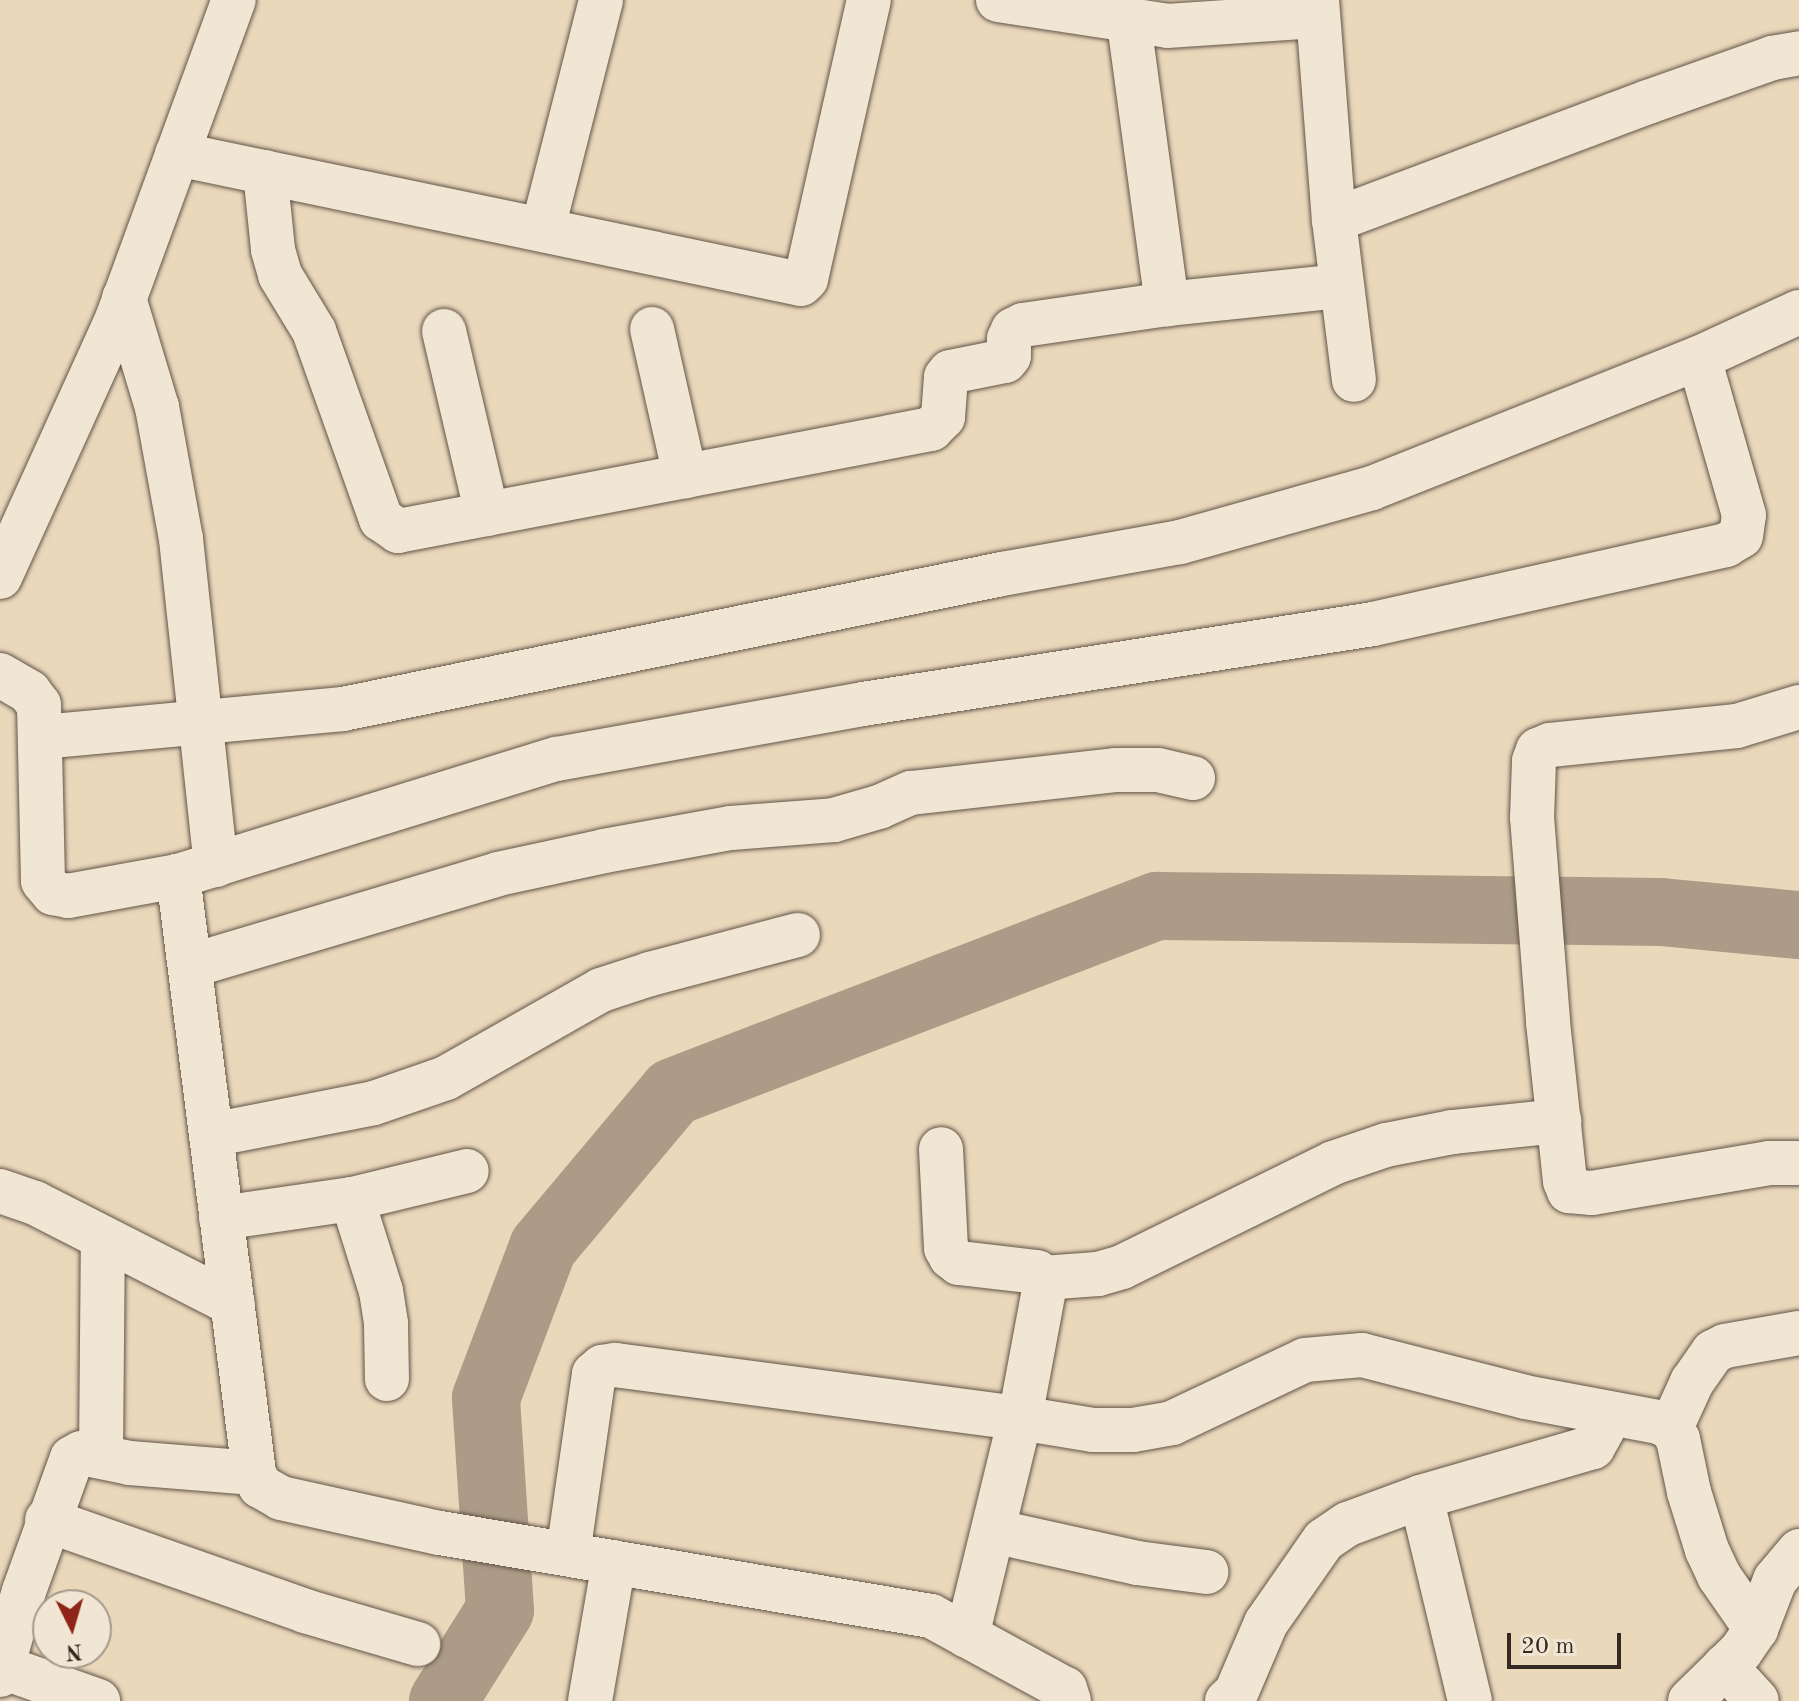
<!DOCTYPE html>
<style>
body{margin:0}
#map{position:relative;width:1799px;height:1701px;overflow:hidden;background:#ead8bb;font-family:"Old Standard TT",serif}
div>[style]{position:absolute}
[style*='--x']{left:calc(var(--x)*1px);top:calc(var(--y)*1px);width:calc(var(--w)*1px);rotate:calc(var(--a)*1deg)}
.river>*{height:68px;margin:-34px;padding:0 34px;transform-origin:34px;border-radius:34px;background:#ac9c87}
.roads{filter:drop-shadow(0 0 2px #625448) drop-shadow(0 0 2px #625448)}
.street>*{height:44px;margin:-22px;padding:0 22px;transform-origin:22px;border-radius:22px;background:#f1e6d3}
.secondary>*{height:44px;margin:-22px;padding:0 22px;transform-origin:22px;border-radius:22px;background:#f1e6d3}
span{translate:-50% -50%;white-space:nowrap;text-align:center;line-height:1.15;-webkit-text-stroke:7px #f1e6d3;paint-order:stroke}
.north{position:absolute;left:32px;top:1589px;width:80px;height:80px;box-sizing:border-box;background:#f1e6d3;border:2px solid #a59a8c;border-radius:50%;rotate:175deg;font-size:22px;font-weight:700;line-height:32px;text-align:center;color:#342821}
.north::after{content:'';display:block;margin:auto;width:28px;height:36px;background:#8f2418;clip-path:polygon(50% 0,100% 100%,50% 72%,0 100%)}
.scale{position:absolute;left:1507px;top:1633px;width:114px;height:36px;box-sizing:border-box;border:4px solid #342821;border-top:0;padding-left:10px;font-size:24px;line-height:28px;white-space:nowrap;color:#342821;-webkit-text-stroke:6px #f1e6d3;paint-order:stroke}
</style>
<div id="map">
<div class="river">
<i style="--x:443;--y:1701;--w:107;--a:-57.9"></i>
<i style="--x:500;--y:1610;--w:212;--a:-93.8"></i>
<i style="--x:486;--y:1398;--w:161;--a:-69.3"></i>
<i style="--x:543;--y:1247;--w:202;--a:-50"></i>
<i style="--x:673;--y:1092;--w:519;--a:-21.02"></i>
<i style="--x:1157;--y:906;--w:504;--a:0.68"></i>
<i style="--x:1661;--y:912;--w:139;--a:5.4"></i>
</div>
<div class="roads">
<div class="street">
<i style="--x:998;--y:0;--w:171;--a:8.7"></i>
<i style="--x:1167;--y:26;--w:150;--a:-3.8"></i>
<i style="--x:1317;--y:0;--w:221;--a:85.6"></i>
<i style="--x:1334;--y:220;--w:161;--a:82.9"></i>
<i style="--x:1129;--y:23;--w:284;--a:82.3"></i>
<i style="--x:177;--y:154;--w:637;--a:11.77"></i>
<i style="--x:801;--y:284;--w:7;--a:-45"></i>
<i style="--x:806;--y:279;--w:286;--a:-77.3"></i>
<i style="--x:265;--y:172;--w:78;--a:84.1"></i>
<i style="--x:273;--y:250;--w:26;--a:74"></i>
<i style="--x:280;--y:275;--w:66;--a:58.7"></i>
<i style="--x:314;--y:331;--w:200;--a:70.4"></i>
<i style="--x:381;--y:519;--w:21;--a:35"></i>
<i style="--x:398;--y:531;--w:543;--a:-10.83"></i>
<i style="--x:931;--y:429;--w:17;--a:-45"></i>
<i style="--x:943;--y:417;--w:40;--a:-85.7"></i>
<i style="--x:946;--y:377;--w:6;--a:-51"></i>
<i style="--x:950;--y:372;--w:56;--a:-11.3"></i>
<i style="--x:1005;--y:361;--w:6;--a:-51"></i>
<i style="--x:1009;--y:356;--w:17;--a:-90"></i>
<i style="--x:1009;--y:339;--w:10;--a:-66"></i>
<i style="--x:1013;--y:330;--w:11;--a:-27"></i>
<i style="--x:1023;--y:325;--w:146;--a:-8.3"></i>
<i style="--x:1167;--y:304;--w:176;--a:-5.9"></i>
<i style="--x:1334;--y:220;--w:335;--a:-20.6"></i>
<i style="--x:1648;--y:102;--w:132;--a:-19.5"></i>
<i style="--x:1772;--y:58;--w:27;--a:-10"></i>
<i style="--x:543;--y:228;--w:235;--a:-75.7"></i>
<i style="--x:124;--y:298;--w:114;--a:73.2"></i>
<i style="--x:157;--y:407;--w:134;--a:79.7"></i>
<i style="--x:181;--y:539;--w:328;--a:83.9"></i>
<i style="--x:652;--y:329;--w:151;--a:77.3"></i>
<i style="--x:444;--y:331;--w:188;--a:76.8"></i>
<i style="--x:0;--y:675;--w:34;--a:30"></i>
<i style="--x:29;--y:692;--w:16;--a:52"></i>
<i style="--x:39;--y:705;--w:176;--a:88.7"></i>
<i style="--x:43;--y:881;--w:16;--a:50"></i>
<i style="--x:53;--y:893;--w:15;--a:11"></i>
<i style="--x:68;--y:896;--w:112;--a:-10.3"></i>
<i style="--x:1799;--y:707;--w:65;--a:163"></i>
<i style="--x:1737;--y:726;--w:188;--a:174.2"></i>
<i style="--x:1550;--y:745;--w:13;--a:157"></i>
<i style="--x:1538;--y:750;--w:12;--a:110"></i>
<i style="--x:1534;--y:761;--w:56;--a:92"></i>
<i style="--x:1532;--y:817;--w:206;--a:85.5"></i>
<i style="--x:1548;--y:1022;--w:160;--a:83.9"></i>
<i style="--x:1565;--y:1181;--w:11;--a:68"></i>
<i style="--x:1569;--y:1191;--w:23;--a:5"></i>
<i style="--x:1592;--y:1193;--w:180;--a:-9.6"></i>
<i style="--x:1769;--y:1163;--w:30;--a:0"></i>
<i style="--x:41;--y:737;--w:303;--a:-5.3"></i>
<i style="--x:343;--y:709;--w:673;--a:-11.58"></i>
<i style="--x:1002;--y:574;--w:181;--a:-10.2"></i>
<i style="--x:1180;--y:542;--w:199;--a:-15.7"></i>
<i style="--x:1372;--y:488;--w:352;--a:-21.7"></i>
<i style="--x:190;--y:966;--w:321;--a:-16.6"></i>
<i style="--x:498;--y:874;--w:108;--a:-12.2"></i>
<i style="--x:604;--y:851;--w:129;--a:-10.3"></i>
<i style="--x:731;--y:828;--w:103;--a:-4.4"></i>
<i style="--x:834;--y:820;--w:47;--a:-16.1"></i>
<i style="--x:879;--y:807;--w:35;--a:-24"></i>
<i style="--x:911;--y:793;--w:205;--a:-6.4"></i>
<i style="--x:1115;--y:770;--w:43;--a:0"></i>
<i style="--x:1158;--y:770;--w:36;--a:13"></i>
<i style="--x:211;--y:1135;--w:166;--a:-11.1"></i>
<i style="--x:374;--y:1103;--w:76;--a:-19.1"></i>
<i style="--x:446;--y:1078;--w:178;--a:-29.6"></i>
<i style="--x:601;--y:990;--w:52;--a:-18.1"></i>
<i style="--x:650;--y:974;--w:153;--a:-14.8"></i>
<i style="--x:0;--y:1191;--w:37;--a:19"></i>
<i style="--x:35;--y:1203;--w:222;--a:27"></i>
<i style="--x:352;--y:1199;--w:96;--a:72.5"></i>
<i style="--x:381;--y:1291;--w:33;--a:81"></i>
<i style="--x:386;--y:1324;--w:55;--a:89"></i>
<i style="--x:221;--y:1218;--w:132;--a:-8.3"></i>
<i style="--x:352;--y:1199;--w:118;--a:-13.7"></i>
<i style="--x:1043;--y:1278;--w:55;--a:-4.2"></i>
<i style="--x:1098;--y:1274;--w:25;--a:-16"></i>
<i style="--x:1122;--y:1267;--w:235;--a:-26.2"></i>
<i style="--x:1333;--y:1163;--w:56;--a:-18.8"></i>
<i style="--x:1386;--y:1145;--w:67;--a:-11.1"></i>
<i style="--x:1452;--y:1132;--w:108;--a:-5.9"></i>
<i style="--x:1671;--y:1428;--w:51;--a:-65.5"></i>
<i style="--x:1692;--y:1382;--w:37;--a:-55"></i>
<i style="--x:1713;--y:1352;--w:13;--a:-27"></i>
<i style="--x:1725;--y:1346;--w:75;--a:-10"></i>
<i style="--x:101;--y:1455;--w:217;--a:-89.5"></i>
<i style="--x:1421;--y:1497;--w:210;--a:76.5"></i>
<i style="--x:47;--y:1520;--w:274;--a:19.4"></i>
<i style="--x:305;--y:1611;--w:118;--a:16.3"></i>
<i style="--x:993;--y:1531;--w:148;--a:12.5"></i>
<i style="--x:1137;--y:1563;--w:70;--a:7.4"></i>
<i style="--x:568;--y:1554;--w:182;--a:-81.8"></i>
<i style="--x:594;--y:1374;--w:11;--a:-41"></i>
<i style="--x:602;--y:1367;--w:13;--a:-9"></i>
<i style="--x:615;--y:1365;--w:408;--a:7.5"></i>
<i style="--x:1020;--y:1418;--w:130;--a:-79.4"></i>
<i style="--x:1044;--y:1290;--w:12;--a:-95"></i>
<i style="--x:1043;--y:1278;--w:8;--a:-135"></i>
<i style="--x:1037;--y:1272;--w:79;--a:-173.4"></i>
<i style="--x:959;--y:1263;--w:10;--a:-143"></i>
<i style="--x:951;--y:1257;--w:10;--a:-119"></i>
<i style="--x:946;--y:1248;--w:99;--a:-92.9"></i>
<i style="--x:967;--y:1636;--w:224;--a:-76.3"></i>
<i style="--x:1020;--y:1418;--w:74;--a:9.3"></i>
<i style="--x:1093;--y:1430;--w:40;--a:0"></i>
<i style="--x:1133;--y:1430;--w:40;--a:-10"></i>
<i style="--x:1172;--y:1423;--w:147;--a:-25.3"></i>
<i style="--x:1305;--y:1360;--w:57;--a:-5"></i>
<i style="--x:1362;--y:1355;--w:168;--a:14.4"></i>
<i style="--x:1525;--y:1397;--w:136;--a:10.6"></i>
<i style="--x:1659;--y:1422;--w:13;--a:27"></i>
<i style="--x:1671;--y:1428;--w:13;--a:58"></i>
<i style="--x:1678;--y:1439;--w:54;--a:78.3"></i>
<i style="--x:1689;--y:1492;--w:61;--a:72.8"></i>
<i style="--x:1707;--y:1550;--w:29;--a:65"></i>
<i style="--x:1719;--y:1576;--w:65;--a:55.1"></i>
<i style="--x:1725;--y:1666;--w:47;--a:47.6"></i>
<i style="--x:2;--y:1667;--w:102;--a:19.5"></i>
<i style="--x:0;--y:1675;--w:87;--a:-74.1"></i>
<i style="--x:24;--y:1591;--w:141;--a:-70.2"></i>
<i style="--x:72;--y:1458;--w:10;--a:-29"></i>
<i style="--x:81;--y:1453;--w:50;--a:11.5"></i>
<i style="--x:130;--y:1463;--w:124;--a:4.6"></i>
<i style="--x:590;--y:1701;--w:141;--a:-80.2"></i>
<i style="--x:1069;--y:1701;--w:13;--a:-108"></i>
<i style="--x:1065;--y:1689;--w:153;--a:-151.4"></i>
<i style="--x:931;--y:1616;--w:499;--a:-170.4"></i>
<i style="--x:439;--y:1533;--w:162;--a:-167.5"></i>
<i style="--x:281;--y:1498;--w:24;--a:-150"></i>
<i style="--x:260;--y:1486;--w:14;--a:-115"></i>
<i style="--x:254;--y:1473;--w:602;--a:-97.25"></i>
<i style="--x:178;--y:876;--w:397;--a:-17.2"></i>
<i style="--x:557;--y:759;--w:311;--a:-10.2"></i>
<i style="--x:863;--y:704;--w:516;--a:-8.91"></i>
<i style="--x:1373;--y:624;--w:362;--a:-12.6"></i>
<i style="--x:1726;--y:545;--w:17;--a:-31"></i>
<i style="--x:1741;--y:536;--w:21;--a:-82"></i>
<i style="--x:1744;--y:515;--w:163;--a:-106"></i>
<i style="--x:1699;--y:358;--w:110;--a:-24.7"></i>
<i style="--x:1227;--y:1701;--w:12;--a:-42"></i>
<i style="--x:1236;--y:1693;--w:76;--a:-66.8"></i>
<i style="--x:1266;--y:1623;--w:101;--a:-55.1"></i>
<i style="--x:1324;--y:1540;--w:29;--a:-34"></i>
<i style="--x:1348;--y:1524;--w:78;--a:-20.3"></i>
<i style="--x:1421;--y:1497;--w:179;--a:-16.2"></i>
<i style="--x:1593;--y:1447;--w:38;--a:-61"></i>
<i style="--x:1690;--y:1701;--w:71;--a:-44.4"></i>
<i style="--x:1741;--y:1651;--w:27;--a:-56"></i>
<i style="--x:1756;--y:1629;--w:53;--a:-68.8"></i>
<i style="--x:1775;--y:1580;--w:38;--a:-50"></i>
</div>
<div class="secondary">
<i style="--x:0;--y:577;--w:283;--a:-65.6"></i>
<i style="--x:117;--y:319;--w:340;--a:-69.9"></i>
</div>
</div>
<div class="north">N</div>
<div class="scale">20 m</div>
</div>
